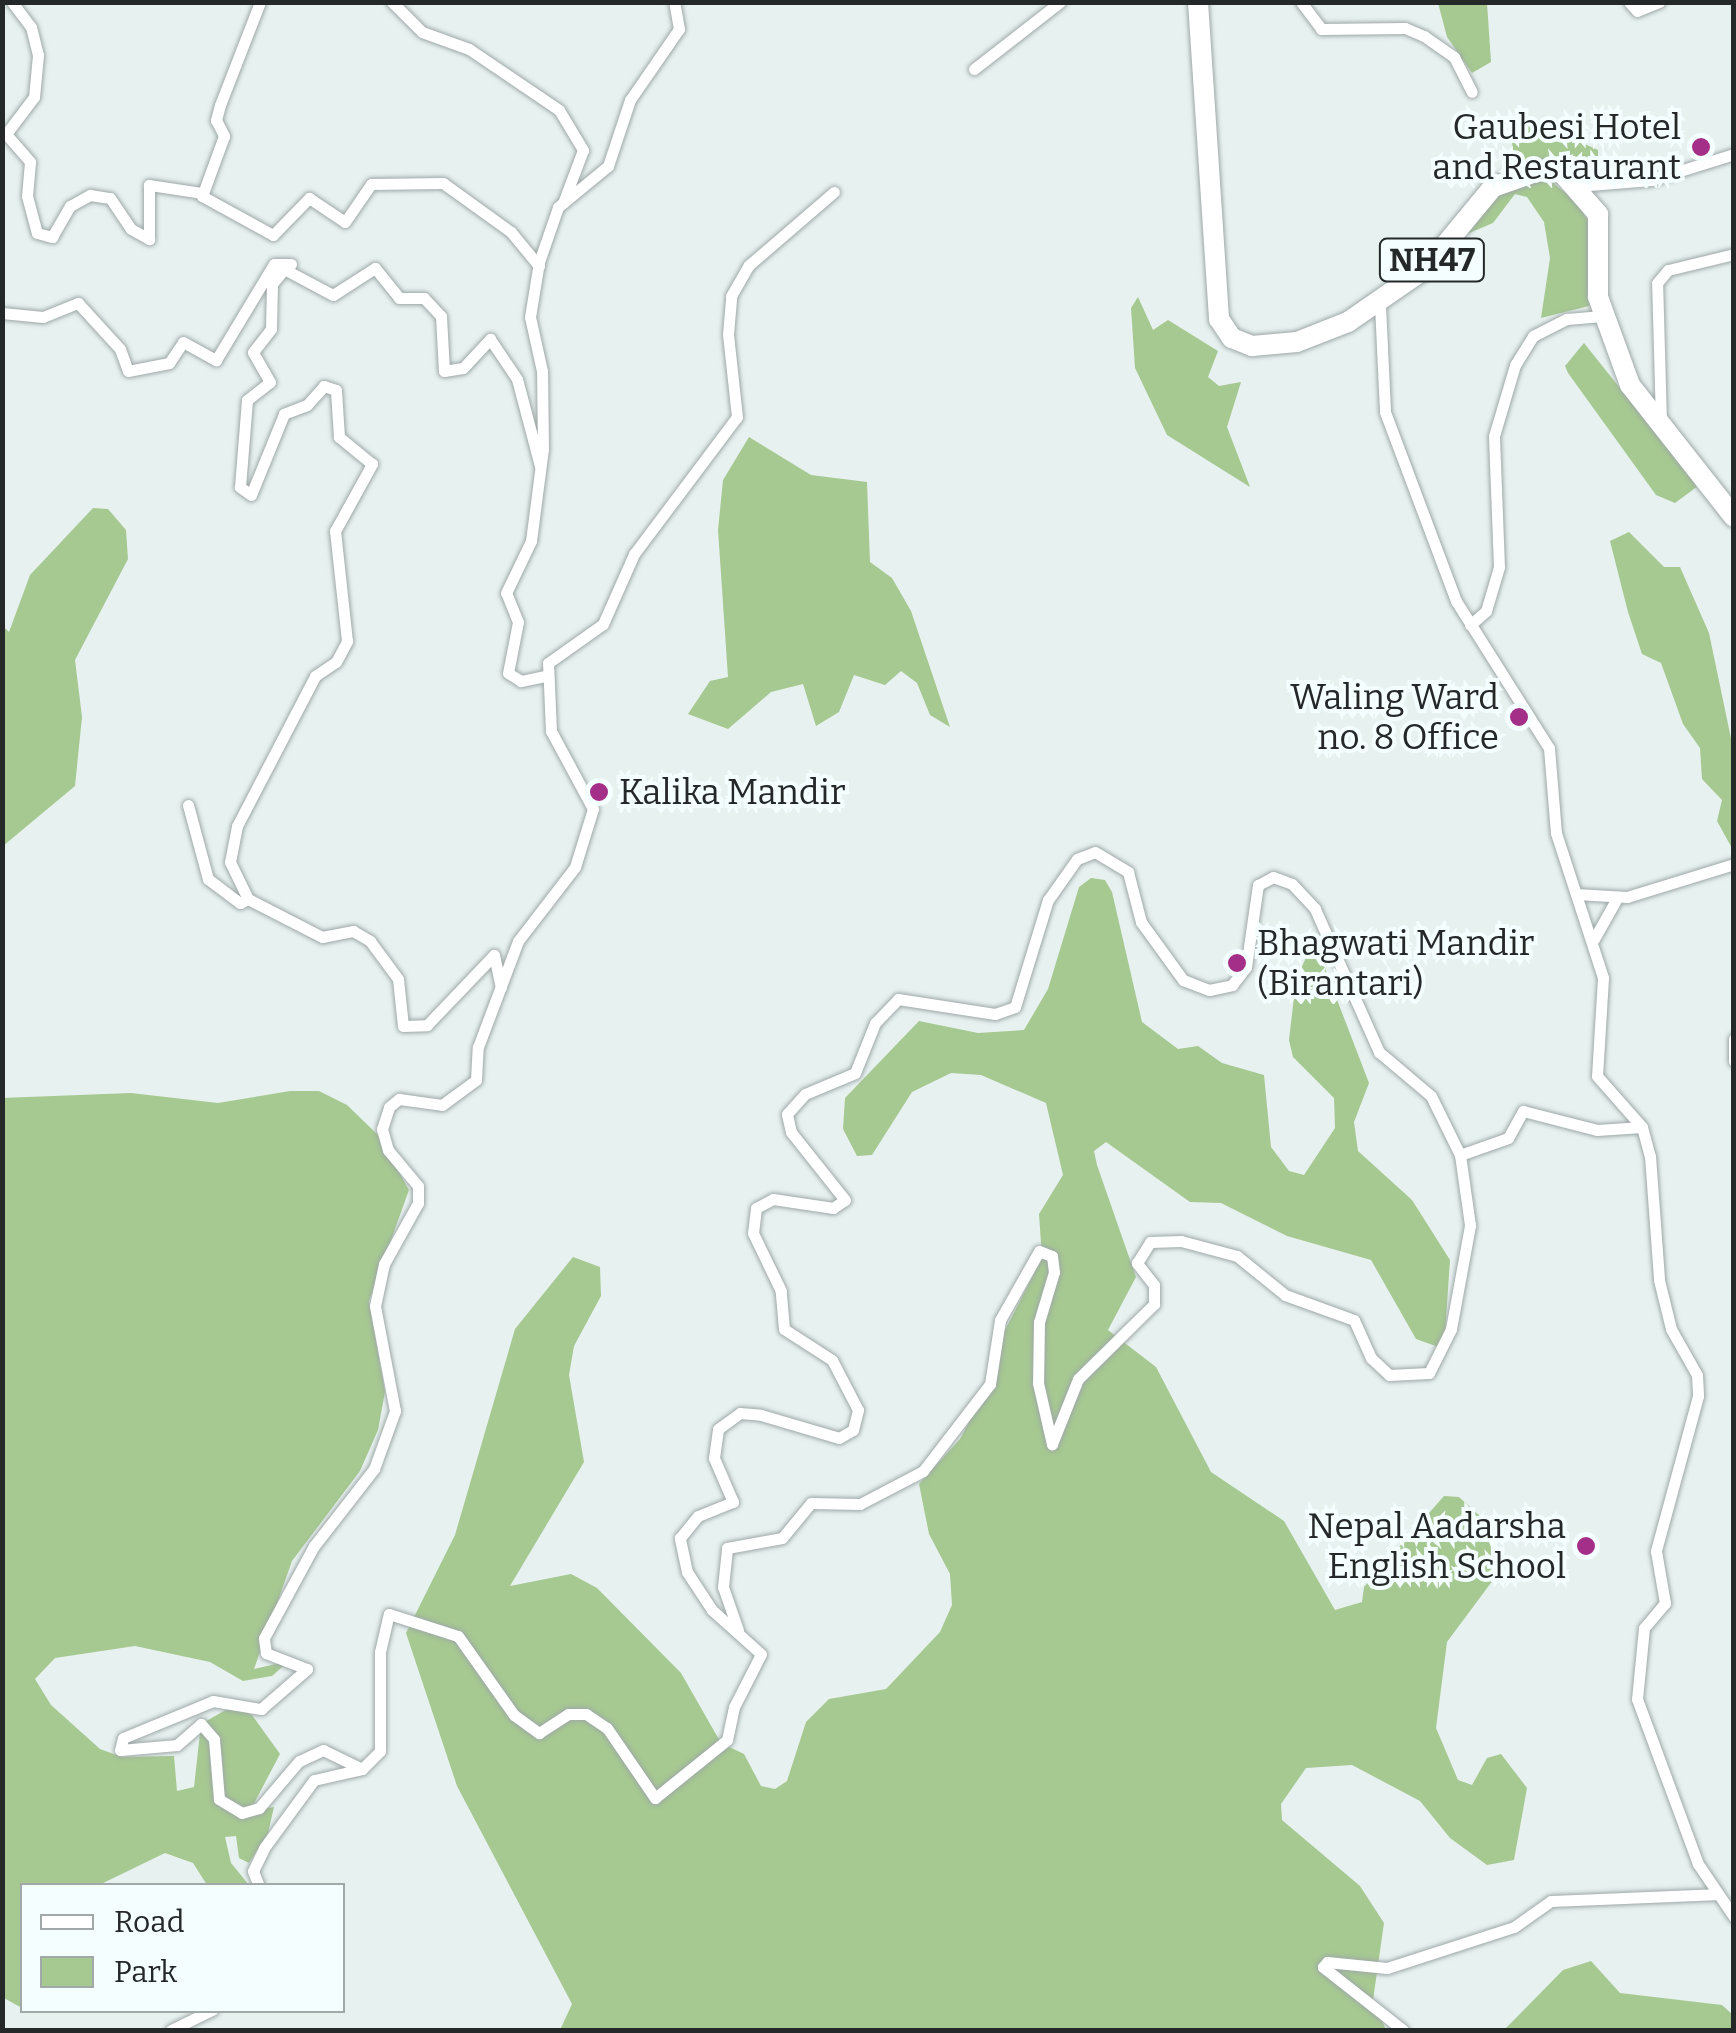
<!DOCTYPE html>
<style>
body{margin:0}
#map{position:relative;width:1736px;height:2033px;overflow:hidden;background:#e7f1f0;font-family:Bitter,serif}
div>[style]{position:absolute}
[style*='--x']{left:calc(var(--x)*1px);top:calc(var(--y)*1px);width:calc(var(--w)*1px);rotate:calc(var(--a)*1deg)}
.green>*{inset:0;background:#a6c891}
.roads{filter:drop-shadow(0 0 2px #9ea8a7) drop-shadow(0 0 2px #9ea8a7)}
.street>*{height:11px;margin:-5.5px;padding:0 5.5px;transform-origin:5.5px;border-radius:5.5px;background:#fff}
.highway>*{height:20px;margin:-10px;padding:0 10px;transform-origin:10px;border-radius:10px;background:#fff}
.dots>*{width:28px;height:28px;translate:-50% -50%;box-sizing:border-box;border:5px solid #f4fefe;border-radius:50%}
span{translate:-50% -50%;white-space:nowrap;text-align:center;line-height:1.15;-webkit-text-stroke:8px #f4fefe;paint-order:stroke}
.shield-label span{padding:2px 8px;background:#f4fefe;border:2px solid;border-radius:8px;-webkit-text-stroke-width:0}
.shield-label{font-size:32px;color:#252828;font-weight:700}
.poi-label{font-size:35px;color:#252828}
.right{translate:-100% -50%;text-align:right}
.left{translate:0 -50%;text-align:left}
.frame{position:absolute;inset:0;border:5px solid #252828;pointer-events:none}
.legend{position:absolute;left:20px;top:1883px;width:325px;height:130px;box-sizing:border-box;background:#f4fefe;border:2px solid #a1a8a8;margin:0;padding:12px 18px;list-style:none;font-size:30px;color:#252828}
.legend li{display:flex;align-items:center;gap:20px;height:50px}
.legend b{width:50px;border:2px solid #a1a8a8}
</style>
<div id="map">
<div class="green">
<i style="clip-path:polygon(1438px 3px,1487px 3px,1491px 62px,1472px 73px,1447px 37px)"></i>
<i style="clip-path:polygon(1523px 116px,1598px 150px,1598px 173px,1533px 157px,1513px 166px,1512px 137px,1528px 133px)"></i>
<i style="clip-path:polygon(1547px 178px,1577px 202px,1592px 228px,1593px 305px,1541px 318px,1550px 258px,1544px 222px,1527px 197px,1515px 194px,1493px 223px,1467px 234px,1502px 185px)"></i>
<i style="clip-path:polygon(1138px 297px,1153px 330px,1168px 320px,1218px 351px,1208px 377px,1219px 386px,1241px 382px,1227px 427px,1250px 487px,1167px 435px,1135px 368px,1131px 308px)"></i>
<i style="clip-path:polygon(1584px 343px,1698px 486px,1675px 503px,1656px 495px,1568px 373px,1565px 366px)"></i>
<i style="clip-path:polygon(749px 437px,811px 475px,867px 482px,870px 562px,892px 578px,911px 611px,950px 727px,930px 715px,917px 683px,901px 671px,885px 685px,854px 675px,839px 712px,816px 726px,803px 684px,771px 692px,728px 729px,688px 714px,710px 681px,728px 677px,718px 530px,723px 480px)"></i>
<i style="clip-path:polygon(93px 508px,108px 509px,126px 530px,128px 559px,75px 660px,82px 717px,75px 786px,3px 846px,3px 626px,9px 632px,30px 575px)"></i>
<i style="clip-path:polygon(1629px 532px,1664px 567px,1680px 567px,1709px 633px,1733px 748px,1733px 850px,1717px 821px,1722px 800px,1702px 779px,1700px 748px,1683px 724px,1661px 663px,1642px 654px,1628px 612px,1610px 541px)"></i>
<i style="clip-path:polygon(1091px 878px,1105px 880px,1112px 892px,1142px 1022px,1178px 1049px,1198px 1046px,1222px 1063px,1264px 1075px,1271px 1147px,1289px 1171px,1304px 1175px,1335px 1128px,1334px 1098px,1293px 1057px,1289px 1040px,1296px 980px,1308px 953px,1321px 958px,1369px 1083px,1354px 1122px,1358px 1151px,1412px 1200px,1450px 1260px,1444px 1349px,1416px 1339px,1371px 1260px,1287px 1236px,1221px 1203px,1190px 1202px,1106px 1142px,1094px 1151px,1097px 1165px,1136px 1277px,1108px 1330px,1156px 1367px,1211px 1472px,1284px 1521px,1335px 1610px,1362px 1602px,1364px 1587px,1444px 1496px,1459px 1497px,1481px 1517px,1499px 1572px,1447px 1642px,1436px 1728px,1458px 1780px,1472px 1785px,1487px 1758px,1501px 1754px,1527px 1788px,1514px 1860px,1487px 1865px,1450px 1838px,1420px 1801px,1352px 1765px,1306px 1768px,1281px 1804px,1282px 1820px,1360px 1886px,1384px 1923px,1373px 2000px,1386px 2030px,560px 2030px,572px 2004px,457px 1786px,406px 1633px,455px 1535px,515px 1329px,573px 1257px,600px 1267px,601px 1296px,574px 1346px,569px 1375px,584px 1462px,510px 1586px,571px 1574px,597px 1588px,681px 1673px,721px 1743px,744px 1754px,761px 1786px,775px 1789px,787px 1781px,806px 1722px,829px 1699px,886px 1689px,940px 1632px,952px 1605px,950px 1574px,929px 1534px,919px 1484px,960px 1439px,982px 1397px,1001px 1338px,1042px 1258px,1039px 1214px,1063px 1175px,1046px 1103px,981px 1075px,951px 1073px,912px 1092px,872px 1155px,857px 1156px,843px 1129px,845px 1098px,919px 1021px,978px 1033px,1024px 1030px,1048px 989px,1079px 887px)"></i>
<i style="clip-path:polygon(290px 1091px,319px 1091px,347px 1105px,378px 1135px,409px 1190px,369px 1301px,385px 1392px,378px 1430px,360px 1471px,292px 1561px,254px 1669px,289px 1661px,272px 1676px,243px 1681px,210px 1662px,135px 1646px,55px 1658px,35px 1679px,51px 1705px,100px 1749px,122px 1757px,174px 1756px,177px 1791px,194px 1787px,201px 1724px,231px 1707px,252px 1715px,280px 1754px,250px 1811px,274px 1807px,268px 1833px,249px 1863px,239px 1858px,236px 1836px,225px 1837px,231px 1863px,249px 1885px,207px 1885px,193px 1863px,165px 1853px,99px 1885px,22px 1886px,22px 2008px,2px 1997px,2px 1098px,131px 1093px,218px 1103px)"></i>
<i style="clip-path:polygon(1591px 1961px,1620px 1993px,1722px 2005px,1733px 2015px,1733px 2030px,1504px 2030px,1563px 1970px)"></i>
</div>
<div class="roads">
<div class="street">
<i style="--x:12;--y:2;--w:31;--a:53"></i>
<i style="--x:31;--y:27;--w:29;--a:76"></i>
<i style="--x:38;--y:55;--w:42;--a:95.4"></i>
<i style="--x:34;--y:97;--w:46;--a:127.1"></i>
<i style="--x:6;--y:134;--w:37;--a:49"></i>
<i style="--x:30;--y:162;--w:34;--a:95"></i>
<i style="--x:27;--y:196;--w:38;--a:75"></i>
<i style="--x:37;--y:233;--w:16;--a:15"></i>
<i style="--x:52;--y:237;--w:36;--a:-60"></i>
<i style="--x:70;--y:206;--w:23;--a:-29"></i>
<i style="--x:90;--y:195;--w:20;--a:9"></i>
<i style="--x:110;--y:198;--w:37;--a:56"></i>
<i style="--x:131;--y:229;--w:21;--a:29"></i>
<i style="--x:149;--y:239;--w:54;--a:-90"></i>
<i style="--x:149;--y:185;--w:54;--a:8.6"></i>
<i style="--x:260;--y:2;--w:110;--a:111.2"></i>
<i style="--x:220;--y:105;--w:16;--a:105"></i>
<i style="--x:216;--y:120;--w:18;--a:63"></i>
<i style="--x:224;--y:136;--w:64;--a:110.1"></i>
<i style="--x:202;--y:196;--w:81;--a:28.8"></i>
<i style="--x:273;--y:235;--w:52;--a:-45.8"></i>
<i style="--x:309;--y:198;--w:43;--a:33.7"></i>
<i style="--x:345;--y:222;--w:46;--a:-55.6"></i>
<i style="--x:371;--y:184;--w:72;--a:-0.8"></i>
<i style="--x:443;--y:183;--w:84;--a:35.8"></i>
<i style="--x:511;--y:232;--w:44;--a:50.5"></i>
<i style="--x:392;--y:2;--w:42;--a:45"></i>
<i style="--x:422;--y:32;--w:50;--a:19.9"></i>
<i style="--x:469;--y:49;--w:109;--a:34.1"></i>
<i style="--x:559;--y:110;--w:47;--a:59"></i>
<i style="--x:583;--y:150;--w:57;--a:110.7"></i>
<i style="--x:1301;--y:2;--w:34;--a:53"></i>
<i style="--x:1321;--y:29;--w:84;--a:-0.7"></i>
<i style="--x:1405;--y:28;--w:21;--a:23"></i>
<i style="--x:1424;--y:36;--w:37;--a:35"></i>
<i style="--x:1454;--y:57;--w:39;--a:63"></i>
<i style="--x:1629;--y:2;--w:12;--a:48"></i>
<i style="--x:1637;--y:11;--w:24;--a:-22"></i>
<i style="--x:974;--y:69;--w:109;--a:-37.9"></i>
<i style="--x:1577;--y:186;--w:74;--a:-4.6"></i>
<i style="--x:1651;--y:180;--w:87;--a:-17.4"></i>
<i style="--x:1380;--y:305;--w:107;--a:87.3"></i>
<i style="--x:1385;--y:412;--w:202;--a:69.4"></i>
<i style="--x:1456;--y:601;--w:174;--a:57.7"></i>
<i style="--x:1549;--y:748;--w:85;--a:85.3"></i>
<i style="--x:1556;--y:833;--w:152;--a:72"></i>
<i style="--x:1603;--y:978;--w:98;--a:93.5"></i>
<i style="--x:1597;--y:1076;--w:68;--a:48.6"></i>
<i style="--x:1642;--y:1127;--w:30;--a:75"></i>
<i style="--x:1650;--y:1156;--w:124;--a:85.8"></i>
<i style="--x:1659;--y:1280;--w:50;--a:76.2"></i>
<i style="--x:1671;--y:1329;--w:53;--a:60.5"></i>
<i style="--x:1697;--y:1375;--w:21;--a:87"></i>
<i style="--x:1698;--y:1396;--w:161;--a:105.2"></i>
<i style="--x:1656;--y:1551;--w:53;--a:80.2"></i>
<i style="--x:1665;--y:1603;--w:33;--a:130"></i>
<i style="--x:1644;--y:1628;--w:71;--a:95.6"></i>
<i style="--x:1637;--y:1699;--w:176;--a:69.7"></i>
<i style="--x:1698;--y:1864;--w:64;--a:55.8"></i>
<i style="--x:2;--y:313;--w:41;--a:5.6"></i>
<i style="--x:43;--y:317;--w:38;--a:-22"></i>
<i style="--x:78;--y:303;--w:62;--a:47.6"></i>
<i style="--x:120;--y:349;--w:23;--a:70"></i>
<i style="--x:128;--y:371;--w:42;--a:-11"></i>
<i style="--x:169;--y:363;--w:25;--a:-56"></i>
<i style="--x:183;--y:342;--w:38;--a:29"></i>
<i style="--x:216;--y:360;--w:112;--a:-58.9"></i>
<i style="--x:274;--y:264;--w:17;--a:0"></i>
<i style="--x:1661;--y:422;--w:139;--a:-91.6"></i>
<i style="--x:1657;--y:283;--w:17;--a:-50"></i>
<i style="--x:1668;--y:270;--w:68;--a:-13.6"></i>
<i style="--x:1470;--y:625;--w:21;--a:-41"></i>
<i style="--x:1486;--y:611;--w:46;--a:-73.5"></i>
<i style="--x:1499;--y:567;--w:131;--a:-92.2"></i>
<i style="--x:1494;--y:436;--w:74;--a:-73.5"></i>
<i style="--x:1515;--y:365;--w:34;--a:-58"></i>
<i style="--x:1533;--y:336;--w:38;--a:-27"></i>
<i style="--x:1567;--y:319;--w:38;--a:-5"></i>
<i style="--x:545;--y:676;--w:25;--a:168"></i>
<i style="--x:521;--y:681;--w:15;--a:-148"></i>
<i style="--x:508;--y:673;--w:52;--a:-78.9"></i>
<i style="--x:518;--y:622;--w:31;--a:-112"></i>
<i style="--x:506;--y:593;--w:58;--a:-64.3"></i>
<i style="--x:531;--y:541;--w:93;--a:-82.6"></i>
<i style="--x:543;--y:449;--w:78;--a:-90.7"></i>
<i style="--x:542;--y:371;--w:55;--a:-102.5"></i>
<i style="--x:530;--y:317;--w:56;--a:-80.7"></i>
<i style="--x:539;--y:262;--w:58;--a:-70.9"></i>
<i style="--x:558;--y:207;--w:65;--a:-39.4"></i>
<i style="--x:608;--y:166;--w:70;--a:-71.6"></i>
<i style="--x:630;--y:100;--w:86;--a:-55.4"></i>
<i style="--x:679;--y:29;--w:27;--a:-100"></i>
<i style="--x:188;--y:805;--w:77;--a:74.9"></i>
<i style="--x:208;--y:879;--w:40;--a:37"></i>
<i style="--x:240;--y:903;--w:9;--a:-27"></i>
<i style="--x:248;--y:899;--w:41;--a:-115.9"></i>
<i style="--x:230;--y:862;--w:37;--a:-79"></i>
<i style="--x:237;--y:826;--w:169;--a:-62.5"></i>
<i style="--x:315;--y:676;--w:25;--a:-34"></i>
<i style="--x:336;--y:662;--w:24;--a:-62"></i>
<i style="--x:347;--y:641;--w:111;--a:-96.2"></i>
<i style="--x:335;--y:531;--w:77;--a:-61.1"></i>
<i style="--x:372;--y:464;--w:43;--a:-140.7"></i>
<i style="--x:339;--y:437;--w:47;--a:-93.7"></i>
<i style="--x:336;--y:390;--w:13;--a:-162"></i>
<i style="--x:324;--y:386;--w:25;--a:132"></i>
<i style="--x:307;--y:405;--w:25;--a:159"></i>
<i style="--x:284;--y:414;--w:87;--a:112.2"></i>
<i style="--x:251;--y:495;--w:14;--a:-144"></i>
<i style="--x:240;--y:487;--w:87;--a:-85.4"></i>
<i style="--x:247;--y:400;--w:29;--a:-38"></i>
<i style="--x:270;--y:382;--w:34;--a:-120"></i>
<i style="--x:253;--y:352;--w:29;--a:-52"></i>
<i style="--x:271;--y:329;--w:45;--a:-88.7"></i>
<i style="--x:272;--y:284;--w:19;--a:-51"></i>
<i style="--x:284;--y:269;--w:55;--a:28"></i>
<i style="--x:333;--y:295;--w:50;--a:-32.7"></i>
<i style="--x:375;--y:268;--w:38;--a:51"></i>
<i style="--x:399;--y:298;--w:25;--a:0"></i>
<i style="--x:424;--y:298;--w:25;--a:47"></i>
<i style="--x:441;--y:316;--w:55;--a:86.9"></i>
<i style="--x:444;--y:371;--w:19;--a:-9"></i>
<i style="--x:463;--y:368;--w:40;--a:-47"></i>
<i style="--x:490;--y:339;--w:48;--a:56"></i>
<i style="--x:517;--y:379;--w:90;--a:75.2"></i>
<i style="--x:1576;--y:894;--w:51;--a:3.4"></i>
<i style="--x:1627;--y:897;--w:112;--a:-17.1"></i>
<i style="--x:248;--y:899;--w:83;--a:27.2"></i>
<i style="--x:322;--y:937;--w:32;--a:-11"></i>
<i style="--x:353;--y:931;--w:20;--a:30"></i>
<i style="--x:370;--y:941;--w:47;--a:53.6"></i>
<i style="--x:398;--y:979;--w:47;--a:83.9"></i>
<i style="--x:403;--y:1026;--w:24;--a:-2"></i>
<i style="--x:427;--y:1025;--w:97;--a:-46.3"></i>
<i style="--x:494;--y:955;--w:33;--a:78"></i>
<i style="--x:1594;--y:939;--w:45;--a:-60.6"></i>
<i style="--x:1734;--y:1039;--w:22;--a:90"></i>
<i style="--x:738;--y:1630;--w:46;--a:-109.2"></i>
<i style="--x:723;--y:1587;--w:39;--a:-84"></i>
<i style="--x:727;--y:1548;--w:56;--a:-10.3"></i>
<i style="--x:782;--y:1538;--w:45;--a:-50.4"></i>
<i style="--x:811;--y:1503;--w:49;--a:1.2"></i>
<i style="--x:860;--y:1504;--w:71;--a:-27.6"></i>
<i style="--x:923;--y:1471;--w:110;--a:-52.4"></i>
<i style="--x:990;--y:1384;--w:65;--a:-81.1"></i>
<i style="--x:1000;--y:1320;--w:79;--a:-60.5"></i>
<i style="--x:1039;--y:1251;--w:14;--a:21"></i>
<i style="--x:1052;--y:1256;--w:16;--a:83"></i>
<i style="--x:1054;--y:1272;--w:52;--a:106.7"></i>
<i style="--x:1039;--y:1322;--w:61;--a:90.9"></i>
<i style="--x:1038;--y:1383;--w:63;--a:77.1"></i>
<i style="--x:1052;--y:1444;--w:70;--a:-68.2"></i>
<i style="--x:1078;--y:1379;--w:107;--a:-44.6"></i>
<i style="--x:1154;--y:1304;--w:19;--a:-90"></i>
<i style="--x:1154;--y:1285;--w:28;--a:-128"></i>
<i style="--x:1137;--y:1263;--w:25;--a:-58"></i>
<i style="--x:1150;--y:1242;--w:31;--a:-2"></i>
<i style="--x:1181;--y:1241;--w:58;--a:15"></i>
<i style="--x:1237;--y:1256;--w:62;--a:39.1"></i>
<i style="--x:1285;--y:1295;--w:73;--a:19.9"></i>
<i style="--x:1354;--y:1320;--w:42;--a:65.9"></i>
<i style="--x:1371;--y:1358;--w:25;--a:43"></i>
<i style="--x:1389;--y:1375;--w:40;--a:-2.9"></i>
<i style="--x:1429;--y:1373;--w:49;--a:-63.4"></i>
<i style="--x:1451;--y:1329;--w:106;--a:-79.6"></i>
<i style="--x:1470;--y:1225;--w:71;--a:-98.1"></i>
<i style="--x:362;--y:1769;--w:43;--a:-154"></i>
<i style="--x:323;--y:1750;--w:26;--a:155"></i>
<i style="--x:299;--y:1761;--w:62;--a:130.4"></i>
<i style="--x:259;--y:1808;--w:18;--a:164"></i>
<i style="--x:242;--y:1813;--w:27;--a:-149"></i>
<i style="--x:219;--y:1799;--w:60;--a:-94.8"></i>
<i style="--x:214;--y:1739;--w:20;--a:-131"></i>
<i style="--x:201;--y:1724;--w:32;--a:139"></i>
<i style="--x:177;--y:1745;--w:57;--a:175"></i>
<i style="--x:120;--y:1750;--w:12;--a:-76"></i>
<i style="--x:123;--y:1738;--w:97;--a:-22.3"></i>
<i style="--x:213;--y:1701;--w:49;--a:9.5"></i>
<i style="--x:261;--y:1709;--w:61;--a:-41"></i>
<i style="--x:307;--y:1669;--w:44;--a:-158.7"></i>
<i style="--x:266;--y:1653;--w:15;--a:-98"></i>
<i style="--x:264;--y:1638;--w:105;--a:-61.5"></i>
<i style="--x:314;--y:1546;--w:98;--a:-52.1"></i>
<i style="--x:374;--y:1469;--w:62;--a:-70.1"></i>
<i style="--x:395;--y:1411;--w:107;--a:-100.8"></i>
<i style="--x:375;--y:1306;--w:43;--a:-77.9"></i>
<i style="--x:384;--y:1264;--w:70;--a:-60.9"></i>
<i style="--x:418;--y:1203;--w:17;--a:-90"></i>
<i style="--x:418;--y:1186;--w:47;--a:-129.8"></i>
<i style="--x:388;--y:1150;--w:22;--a:-106"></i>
<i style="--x:382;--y:1129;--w:23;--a:-72"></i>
<i style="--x:389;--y:1107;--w:13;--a:-39"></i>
<i style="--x:399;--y:1099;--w:43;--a:7.9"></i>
<i style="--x:442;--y:1105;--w:42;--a:-36.3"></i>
<i style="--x:476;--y:1080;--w:33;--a:-87"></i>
<i style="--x:478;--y:1047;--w:113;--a:-69.3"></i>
<i style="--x:518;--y:941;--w:93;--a:-52.4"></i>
<i style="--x:575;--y:867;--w:61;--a:-72.8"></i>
<i style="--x:593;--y:809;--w:89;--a:-118.3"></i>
<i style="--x:551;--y:731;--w:68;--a:-92.5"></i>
<i style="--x:548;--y:663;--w:67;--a:-35.3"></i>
<i style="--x:603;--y:624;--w:77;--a:-66.1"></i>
<i style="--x:634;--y:554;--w:171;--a:-53.1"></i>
<i style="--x:737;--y:417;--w:83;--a:-96.2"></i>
<i style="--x:728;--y:334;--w:38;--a:-85"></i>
<i style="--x:731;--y:296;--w:36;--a:-60"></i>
<i style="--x:749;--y:265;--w:112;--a:-40.7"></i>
<i style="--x:259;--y:1886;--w:16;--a:-112"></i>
<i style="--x:253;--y:1871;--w:25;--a:-64"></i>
<i style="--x:264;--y:1848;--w:84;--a:-53.7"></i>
<i style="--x:314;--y:1780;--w:49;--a:-12.9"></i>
<i style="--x:362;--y:1769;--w:25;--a:-45"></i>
<i style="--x:380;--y:1751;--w:99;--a:-90"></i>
<i style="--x:380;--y:1652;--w:39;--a:-77"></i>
<i style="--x:389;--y:1614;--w:72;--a:17.7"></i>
<i style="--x:458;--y:1636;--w:97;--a:54.7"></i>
<i style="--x:514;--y:1715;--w:31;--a:36"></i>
<i style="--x:539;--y:1733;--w:35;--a:-33"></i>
<i style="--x:568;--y:1714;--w:18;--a:0"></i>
<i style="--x:586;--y:1714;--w:25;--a:34"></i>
<i style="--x:607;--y:1728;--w:85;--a:55.6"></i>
<i style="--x:655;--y:1798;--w:92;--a:-38.9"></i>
<i style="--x:727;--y:1740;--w:34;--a:-78"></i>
<i style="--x:734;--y:1707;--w:59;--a:-63"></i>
<i style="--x:761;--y:1654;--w:66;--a:-138.1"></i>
<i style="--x:712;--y:1610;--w:45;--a:-123.3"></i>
<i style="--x:687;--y:1572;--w:35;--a:-102"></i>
<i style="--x:680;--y:1538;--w:28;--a:-51"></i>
<i style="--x:698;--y:1516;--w:38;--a:-22"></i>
<i style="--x:733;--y:1502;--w:48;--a:-113.4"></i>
<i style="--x:714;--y:1458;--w:29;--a:-82"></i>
<i style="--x:718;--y:1429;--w:27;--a:-36"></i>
<i style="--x:740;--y:1413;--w:21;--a:5"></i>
<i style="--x:761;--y:1415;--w:81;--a:16.4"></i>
<i style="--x:839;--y:1438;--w:16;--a:-30"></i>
<i style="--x:853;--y:1430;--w:21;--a:-76"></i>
<i style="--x:858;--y:1410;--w:56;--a:-117.5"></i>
<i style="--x:832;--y:1360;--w:57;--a:-147.1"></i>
<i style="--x:784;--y:1329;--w:38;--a:-95"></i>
<i style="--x:781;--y:1291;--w:64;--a:-115.8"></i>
<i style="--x:753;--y:1233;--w:25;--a:-83"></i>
<i style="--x:756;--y:1208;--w:19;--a:-28"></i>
<i style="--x:773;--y:1199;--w:61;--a:8.5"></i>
<i style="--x:833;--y:1208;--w:14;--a:-34"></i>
<i style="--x:845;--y:1200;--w:87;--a:-128.5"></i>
<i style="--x:791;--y:1132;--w:18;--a:-103"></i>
<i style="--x:787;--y:1114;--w:27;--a:-48"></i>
<i style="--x:805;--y:1094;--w:54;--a:-22.8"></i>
<i style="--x:855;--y:1073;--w:54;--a:-68.2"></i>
<i style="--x:875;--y:1023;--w:33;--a:-46"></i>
<i style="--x:898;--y:999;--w:98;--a:8.8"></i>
<i style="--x:995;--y:1014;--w:21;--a:-19"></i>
<i style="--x:1015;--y:1007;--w:112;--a:-72.9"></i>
<i style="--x:1048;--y:900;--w:50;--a:-54.7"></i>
<i style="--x:1077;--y:859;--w:19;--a:-21"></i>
<i style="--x:1095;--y:852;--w:39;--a:31"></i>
<i style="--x:1128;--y:872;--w:52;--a:75.4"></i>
<i style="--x:1141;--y:922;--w:72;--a:54.1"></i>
<i style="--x:1183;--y:980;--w:28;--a:21"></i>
<i style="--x:1209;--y:990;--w:24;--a:-12"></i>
<i style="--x:1232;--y:985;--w:23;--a:-52"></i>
<i style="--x:1246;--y:967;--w:83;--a:-81.7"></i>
<i style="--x:1258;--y:885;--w:17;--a:-28"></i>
<i style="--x:1273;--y:877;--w:20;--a:20"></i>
<i style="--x:1292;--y:884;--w:34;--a:47"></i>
<i style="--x:1315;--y:909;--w:157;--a:65.9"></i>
<i style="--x:1379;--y:1052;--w:68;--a:40.2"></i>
<i style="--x:1431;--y:1096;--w:66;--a:63.8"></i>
<i style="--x:1460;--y:1155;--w:51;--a:-19.5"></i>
<i style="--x:1508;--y:1138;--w:31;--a:-61"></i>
<i style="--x:1523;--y:1111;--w:76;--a:14.4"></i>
<i style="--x:1597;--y:1130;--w:45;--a:-3.8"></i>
<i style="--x:171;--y:2030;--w:46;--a:-26"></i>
<i style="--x:1403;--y:2030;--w:102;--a:-141.8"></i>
<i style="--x:1323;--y:1967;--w:6;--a:-51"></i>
<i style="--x:1327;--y:1962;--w:60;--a:5.7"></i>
<i style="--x:1387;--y:1968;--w:133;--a:-17.9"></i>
<i style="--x:1514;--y:1927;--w:45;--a:-35.1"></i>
<i style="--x:1551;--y:1901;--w:164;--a:-2.4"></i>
</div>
<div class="highway">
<i style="--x:1198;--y:2;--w:318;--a:86.2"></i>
<i style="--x:1219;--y:319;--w:23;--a:56"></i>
<i style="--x:1232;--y:338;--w:22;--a:22"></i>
<i style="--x:1252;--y:346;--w:45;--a:-5.1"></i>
<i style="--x:1297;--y:342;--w:55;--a:-21.4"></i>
<i style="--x:1348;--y:322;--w:95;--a:-34.7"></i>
<i style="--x:1426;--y:268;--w:105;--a:-50.4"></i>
<i style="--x:1493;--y:187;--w:51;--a:-19.5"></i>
<i style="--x:1541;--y:170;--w:21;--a:8"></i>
<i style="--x:1562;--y:173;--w:55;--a:48.7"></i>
<i style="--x:1598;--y:214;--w:83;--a:90"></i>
<i style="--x:1598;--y:297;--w:94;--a:70"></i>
<i style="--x:1630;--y:385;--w:168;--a:51.8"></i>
</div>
</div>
<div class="dots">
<i style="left:1701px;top:147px;background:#a42f89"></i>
<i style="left:1519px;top:717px;background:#a42f89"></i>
<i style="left:599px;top:792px;background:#a42f89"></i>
<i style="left:1237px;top:963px;background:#a42f89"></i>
<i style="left:1586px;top:1546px;background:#a42f89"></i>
</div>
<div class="shield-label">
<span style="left:1432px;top:260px">NH47</span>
</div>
<div class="poi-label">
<span class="right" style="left:1681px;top:147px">Gaubesi Hotel<br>and Restaurant</span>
<span class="right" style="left:1499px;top:717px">Waling Ward<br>no. 8 Office</span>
<span class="left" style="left:619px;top:792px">Kalika Mandir</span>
<span class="left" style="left:1257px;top:963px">Bhagwati Mandir<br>(Birantari)</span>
<span class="right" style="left:1566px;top:1546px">Nepal Aadarsha<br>English School</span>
</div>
<div class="frame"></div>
<ul class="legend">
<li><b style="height:12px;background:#fff"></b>Road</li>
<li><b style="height:28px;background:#a6c891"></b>Park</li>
</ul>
</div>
